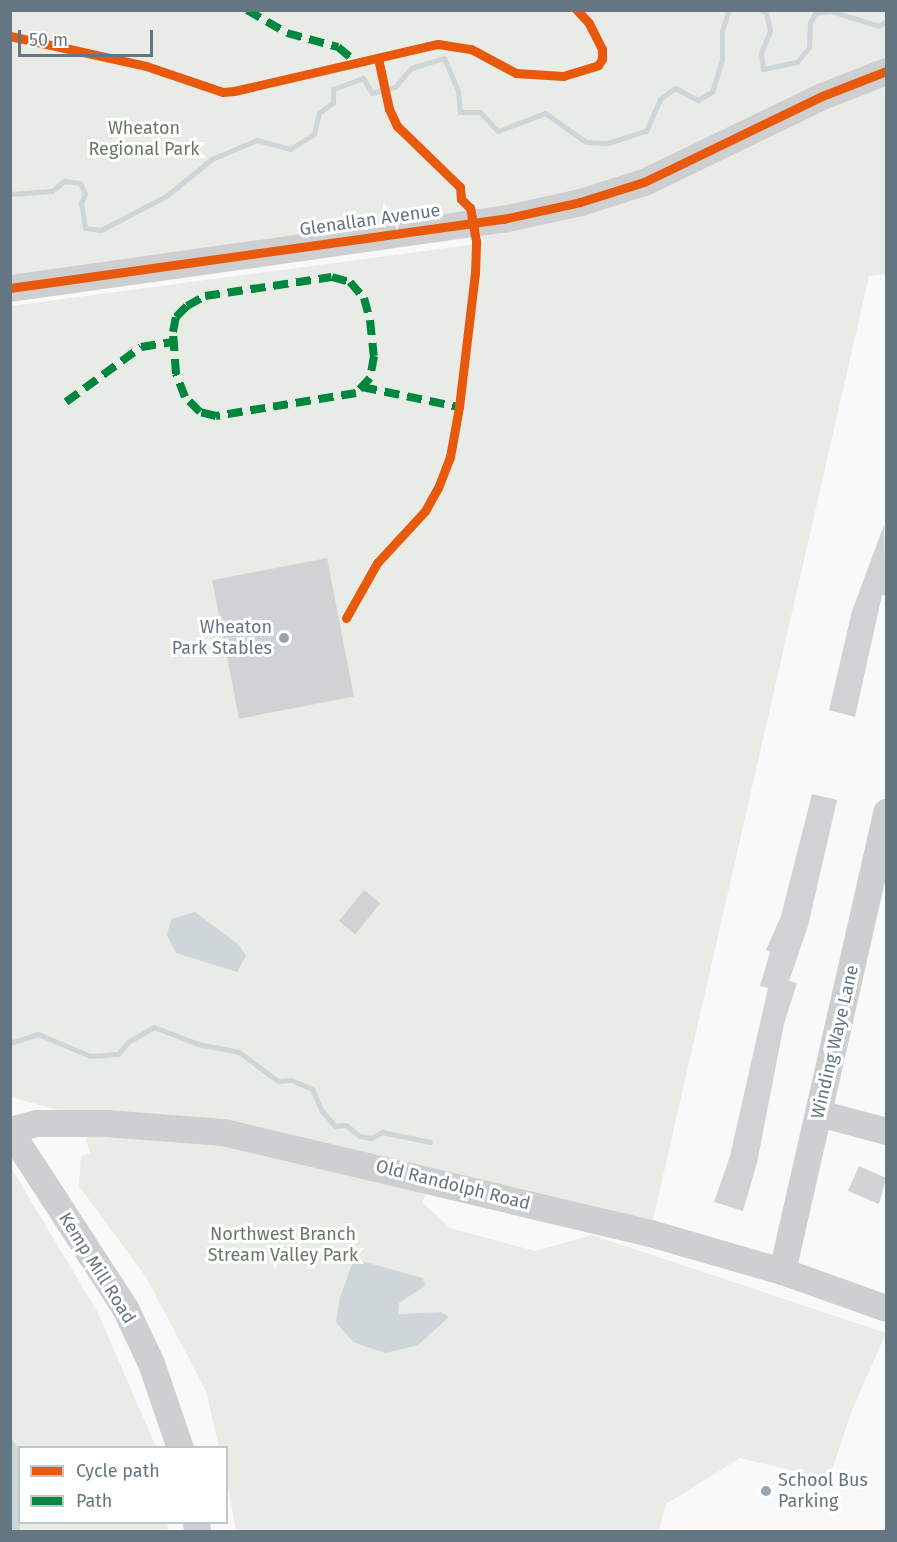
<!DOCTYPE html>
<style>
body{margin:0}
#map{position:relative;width:897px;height:1542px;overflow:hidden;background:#f9f9f9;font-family:"Fira Sans",sans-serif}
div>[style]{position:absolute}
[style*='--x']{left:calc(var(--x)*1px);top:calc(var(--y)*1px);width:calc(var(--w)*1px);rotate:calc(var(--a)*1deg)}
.green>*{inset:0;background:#e8ebe6}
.water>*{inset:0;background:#ced6d9}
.stream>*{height:5px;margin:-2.5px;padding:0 2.5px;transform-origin:2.5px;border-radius:2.5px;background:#ced6d9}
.building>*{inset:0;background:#d0d2d3;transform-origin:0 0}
.minor>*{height:27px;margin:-13.5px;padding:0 13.5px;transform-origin:13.5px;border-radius:13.5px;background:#cecfd0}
.quiet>*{height:8px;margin-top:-4px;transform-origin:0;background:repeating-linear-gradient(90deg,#00873e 0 15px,transparent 0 23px)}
.cycleway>*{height:9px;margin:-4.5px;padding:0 4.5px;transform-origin:4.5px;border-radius:4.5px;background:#e8590c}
.dots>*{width:16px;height:16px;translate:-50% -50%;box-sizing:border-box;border:3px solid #fff;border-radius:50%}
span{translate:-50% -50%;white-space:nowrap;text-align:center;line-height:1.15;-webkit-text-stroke:6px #fff;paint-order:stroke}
.park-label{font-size:18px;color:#687a64}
.street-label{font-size:18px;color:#657683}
.poi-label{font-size:18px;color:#657683}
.right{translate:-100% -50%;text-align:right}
.left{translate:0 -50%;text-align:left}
.frame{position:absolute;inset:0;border:12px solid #657683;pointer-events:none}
.legend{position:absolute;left:18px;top:1446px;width:210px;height:78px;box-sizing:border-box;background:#fff;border:2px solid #c1c8cd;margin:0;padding:8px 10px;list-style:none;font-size:18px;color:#657683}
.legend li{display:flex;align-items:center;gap:12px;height:30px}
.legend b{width:30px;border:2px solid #c1c8cd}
.scale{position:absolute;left:18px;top:30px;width:135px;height:27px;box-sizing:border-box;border:3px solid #657683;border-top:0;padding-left:8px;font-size:18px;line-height:21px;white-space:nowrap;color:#657683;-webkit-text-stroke:4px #fff;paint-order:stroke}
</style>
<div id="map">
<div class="green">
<i style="clip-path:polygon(evenodd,11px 11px,886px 11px,886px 274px,869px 276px,650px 1233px,435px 1182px,422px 1202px,450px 1228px,535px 1251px,592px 1235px,886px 1333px,852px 1410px,829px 1479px,740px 1458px,666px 1504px,659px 1531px,236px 1531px,227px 1481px,226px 1448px,219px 1447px,206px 1391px,146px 1277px,79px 1186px,81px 1156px,90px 1153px,86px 1139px,104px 1123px,11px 1097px,11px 306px,484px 243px,477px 228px,11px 290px,11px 11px,380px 1267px,423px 1278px,424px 1286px,399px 1303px,397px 1314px,441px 1312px,449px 1317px,385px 1353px,380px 1267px)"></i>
<i style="clip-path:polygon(10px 1166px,98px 1313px,156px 1447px,20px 1448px,20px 1522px,167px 1523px,168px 1531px,11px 1531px)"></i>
</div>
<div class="water">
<i style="clip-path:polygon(195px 912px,239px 945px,246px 956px,237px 972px,176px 953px,167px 935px,171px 919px)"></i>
<i style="clip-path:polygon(354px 1259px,423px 1278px,425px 1286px,399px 1303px,398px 1314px,441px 1312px,449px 1317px,418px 1345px,385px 1353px,353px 1342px,336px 1322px,340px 1297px)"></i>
<i style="clip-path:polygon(11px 1437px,19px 1450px,20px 1531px,11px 1531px)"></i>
</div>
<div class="stream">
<i style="--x:761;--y:10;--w:5;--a:22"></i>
<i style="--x:766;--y:12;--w:19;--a:78"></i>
<i style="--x:770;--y:31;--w:24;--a:112"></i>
<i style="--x:761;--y:53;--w:16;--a:83"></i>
<i style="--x:763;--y:69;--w:35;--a:-12"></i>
<i style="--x:797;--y:62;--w:19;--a:-51"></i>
<i style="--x:809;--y:47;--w:24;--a:-88"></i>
<i style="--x:810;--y:23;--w:11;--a:-63"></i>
<i style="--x:815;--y:13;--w:16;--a:-7"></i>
<i style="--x:831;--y:11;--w:50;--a:17.4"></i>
<i style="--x:879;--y:26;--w:9;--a:-36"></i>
<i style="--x:10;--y:194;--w:42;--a:-4.1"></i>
<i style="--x:52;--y:191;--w:16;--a:-40"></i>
<i style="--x:64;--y:181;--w:16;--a:7"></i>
<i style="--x:80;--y:183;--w:12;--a:66"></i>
<i style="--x:85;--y:194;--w:10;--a:114"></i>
<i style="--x:81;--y:203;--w:25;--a:81"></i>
<i style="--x:85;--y:228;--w:16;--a:7"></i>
<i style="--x:101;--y:230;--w:73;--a:-27.6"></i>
<i style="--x:166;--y:196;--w:59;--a:-38.8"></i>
<i style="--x:212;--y:159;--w:49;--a:-22.9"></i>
<i style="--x:257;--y:140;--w:34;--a:15"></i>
<i style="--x:290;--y:149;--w:28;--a:-32"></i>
<i style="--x:314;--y:134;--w:22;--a:-77"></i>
<i style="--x:319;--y:113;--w:17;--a:-36"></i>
<i style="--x:333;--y:103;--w:14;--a:-90"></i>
<i style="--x:333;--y:89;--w:32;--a:-20"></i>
<i style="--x:363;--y:78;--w:17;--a:59"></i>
<i style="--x:372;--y:93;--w:24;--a:-15"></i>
<i style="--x:395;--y:87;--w:25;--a:-50"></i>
<i style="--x:411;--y:68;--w:34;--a:-17"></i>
<i style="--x:444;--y:58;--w:36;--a:67"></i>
<i style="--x:458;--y:91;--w:21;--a:85"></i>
<i style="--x:460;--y:112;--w:20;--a:0"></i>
<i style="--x:480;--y:112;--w:26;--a:47"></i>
<i style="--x:498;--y:131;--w:50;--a:-21"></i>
<i style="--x:545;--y:113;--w:50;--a:35.3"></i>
<i style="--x:586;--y:142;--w:22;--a:3"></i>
<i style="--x:608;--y:143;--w:40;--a:-18"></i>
<i style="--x:646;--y:131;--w:35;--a:-66"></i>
<i style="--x:660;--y:99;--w:19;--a:-36"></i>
<i style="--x:675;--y:88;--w:26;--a:28"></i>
<i style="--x:698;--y:100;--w:16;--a:-30"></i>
<i style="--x:712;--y:92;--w:34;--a:-73"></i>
<i style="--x:722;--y:60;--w:29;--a:-90"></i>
<i style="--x:722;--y:31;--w:22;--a:-72"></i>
<i style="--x:10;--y:1043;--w:29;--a:-18"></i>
<i style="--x:38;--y:1034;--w:56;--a:22.9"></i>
<i style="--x:90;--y:1056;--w:28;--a:-4"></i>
<i style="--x:118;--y:1054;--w:16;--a:-50"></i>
<i style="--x:128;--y:1042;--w:30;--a:-30"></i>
<i style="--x:154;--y:1027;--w:47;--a:21.1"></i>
<i style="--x:198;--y:1044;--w:42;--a:11"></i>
<i style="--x:239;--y:1052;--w:49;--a:36.6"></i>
<i style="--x:278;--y:1081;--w:13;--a:-4"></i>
<i style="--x:291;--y:1080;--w:23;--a:23"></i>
<i style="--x:312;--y:1089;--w:24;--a:66"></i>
<i style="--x:322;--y:1111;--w:20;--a:49"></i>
<i style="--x:335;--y:1126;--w:11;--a:-5"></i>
<i style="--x:346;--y:1125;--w:17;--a:40"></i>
<i style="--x:359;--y:1136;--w:12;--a:9"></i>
<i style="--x:371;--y:1138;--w:13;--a:-29"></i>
<i style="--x:382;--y:1132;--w:49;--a:11.8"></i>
</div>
<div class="building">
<i style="clip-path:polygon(884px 525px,886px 596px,882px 595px,855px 717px,829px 710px,852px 611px)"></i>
<i style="left:327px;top:558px;width:141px;height:117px;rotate:79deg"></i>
<i style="clip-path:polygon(812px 794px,837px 800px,808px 926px,789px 981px,797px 983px,784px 1024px,757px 1163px,743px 1211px,714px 1202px,730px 1156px,768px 988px,760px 986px,770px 952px,766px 950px,781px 916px)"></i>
<i style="left:364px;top:890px;width:21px;height:40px;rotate:39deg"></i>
<i style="clip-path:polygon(859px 1166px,886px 1178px,879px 1204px,848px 1191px)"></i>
</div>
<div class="minor">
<i style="--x:10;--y:288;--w:498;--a:-8"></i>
<i style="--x:503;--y:219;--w:79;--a:-12.4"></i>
<i style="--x:580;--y:202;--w:67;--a:-17.4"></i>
<i style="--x:644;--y:182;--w:198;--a:-25.8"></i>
<i style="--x:822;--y:96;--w:69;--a:-21.3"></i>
<i style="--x:819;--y:1113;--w:69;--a:15"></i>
<i style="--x:10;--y:1130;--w:28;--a:-15"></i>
<i style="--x:37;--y:1123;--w:69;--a:0"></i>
<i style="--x:106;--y:1123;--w:117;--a:4.4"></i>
<i style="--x:223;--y:1132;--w:439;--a:13.3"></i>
<i style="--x:650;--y:1233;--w:137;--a:16.1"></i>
<i style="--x:782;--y:1271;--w:110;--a:19.6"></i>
<i style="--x:10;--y:1131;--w:211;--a:57"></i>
<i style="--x:125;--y:1308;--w:61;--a:64.7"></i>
<i style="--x:151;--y:1363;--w:90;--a:71.2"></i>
<i style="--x:782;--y:1271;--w:471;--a:-77.2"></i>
<i style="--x:196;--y:1522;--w:10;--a:84"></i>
</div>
<div class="quiet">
<i style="--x:247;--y:10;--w:46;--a:29.9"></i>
<i style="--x:287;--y:33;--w:53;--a:15.4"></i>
<i style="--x:338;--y:47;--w:25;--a:40"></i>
<i style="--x:332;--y:277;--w:19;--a:16"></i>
<i style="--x:350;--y:282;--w:21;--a:49"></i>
<i style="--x:364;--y:298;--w:23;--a:75"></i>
<i style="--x:370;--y:320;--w:36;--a:84"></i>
<i style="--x:374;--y:356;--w:22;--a:100"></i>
<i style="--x:370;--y:378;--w:21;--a:133"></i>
<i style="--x:356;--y:393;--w:142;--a:170.7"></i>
<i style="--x:216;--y:416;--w:16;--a:-166"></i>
<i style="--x:200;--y:412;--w:21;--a:-135"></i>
<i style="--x:185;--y:397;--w:25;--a:-111"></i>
<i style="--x:176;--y:374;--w:42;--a:-94.1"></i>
<i style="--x:173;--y:332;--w:15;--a:-79"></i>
<i style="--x:176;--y:317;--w:16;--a:-45"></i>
<i style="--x:187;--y:306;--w:21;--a:-29"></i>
<i style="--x:205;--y:296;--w:128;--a:-8.5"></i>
<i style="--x:362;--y:387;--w:99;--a:11.7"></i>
<i style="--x:66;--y:402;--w:93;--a:-36.3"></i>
<i style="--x:141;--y:347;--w:32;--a:-9"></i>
</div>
<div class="cycleway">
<i style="--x:10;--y:36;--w:139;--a:12.4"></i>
<i style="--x:146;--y:66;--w:81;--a:18.7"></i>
<i style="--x:223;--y:92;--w:11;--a:-5"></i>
<i style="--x:234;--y:91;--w:209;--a:-13"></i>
<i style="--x:438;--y:44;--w:33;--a:9"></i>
<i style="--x:471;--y:49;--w:51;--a:28.1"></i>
<i style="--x:516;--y:73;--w:47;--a:3.7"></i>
<i style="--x:563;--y:76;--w:37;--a:-17"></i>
<i style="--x:598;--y:65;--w:7;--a:-56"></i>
<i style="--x:602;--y:59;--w:10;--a:-90"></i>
<i style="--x:602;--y:49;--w:29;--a:-117"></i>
<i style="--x:589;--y:23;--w:18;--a:-133"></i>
<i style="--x:10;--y:288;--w:498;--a:-8"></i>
<i style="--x:503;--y:219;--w:79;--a:-12.4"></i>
<i style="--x:580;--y:202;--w:67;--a:-17.4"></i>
<i style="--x:644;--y:182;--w:198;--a:-25.8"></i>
<i style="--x:822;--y:96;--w:69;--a:-21.3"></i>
<i style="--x:346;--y:618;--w:63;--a:-60.6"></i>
<i style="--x:377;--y:563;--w:71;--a:-47.3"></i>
<i style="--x:425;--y:511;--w:26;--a:-61"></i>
<i style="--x:438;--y:488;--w:33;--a:-69"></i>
<i style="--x:450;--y:457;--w:51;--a:-79.8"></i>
<i style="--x:459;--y:407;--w:135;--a:-83.2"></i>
<i style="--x:475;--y:273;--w:32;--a:-88"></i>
<i style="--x:476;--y:241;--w:34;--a:-100"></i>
<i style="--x:470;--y:208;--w:13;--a:-135"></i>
<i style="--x:461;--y:199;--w:12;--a:-95"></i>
<i style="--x:460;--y:187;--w:88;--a:-135.9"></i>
<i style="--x:397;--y:126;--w:19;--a:-115"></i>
<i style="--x:389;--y:109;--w:52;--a:-102.2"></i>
</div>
<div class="dots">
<i style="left:284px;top:638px;background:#99a4ac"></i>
<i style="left:766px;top:1491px;background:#99a4ac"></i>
</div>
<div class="park-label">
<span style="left:144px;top:139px">Wheaton<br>Regional Park</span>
<span style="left:283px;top:1245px">Northwest Branch<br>Stream Valley Park</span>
</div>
<div class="street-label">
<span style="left:370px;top:220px;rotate:-8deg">Glenallan Avenue</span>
<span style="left:835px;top:1042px;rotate:-77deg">Winding Waye Lane</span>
<span style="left:453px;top:1185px;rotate:14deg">Old Randolph Road</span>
<span style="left:97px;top:1268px;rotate:58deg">Kemp Mill Road</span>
</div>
<div class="poi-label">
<span class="right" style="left:272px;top:638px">Wheaton<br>Park Stables</span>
<span class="left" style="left:778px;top:1491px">School Bus<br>Parking</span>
</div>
<div class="frame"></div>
<ul class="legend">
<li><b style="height:8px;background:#e8590c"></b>Cycle path</li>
<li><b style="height:8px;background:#00873e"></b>Path</li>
</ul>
<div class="scale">50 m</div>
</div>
